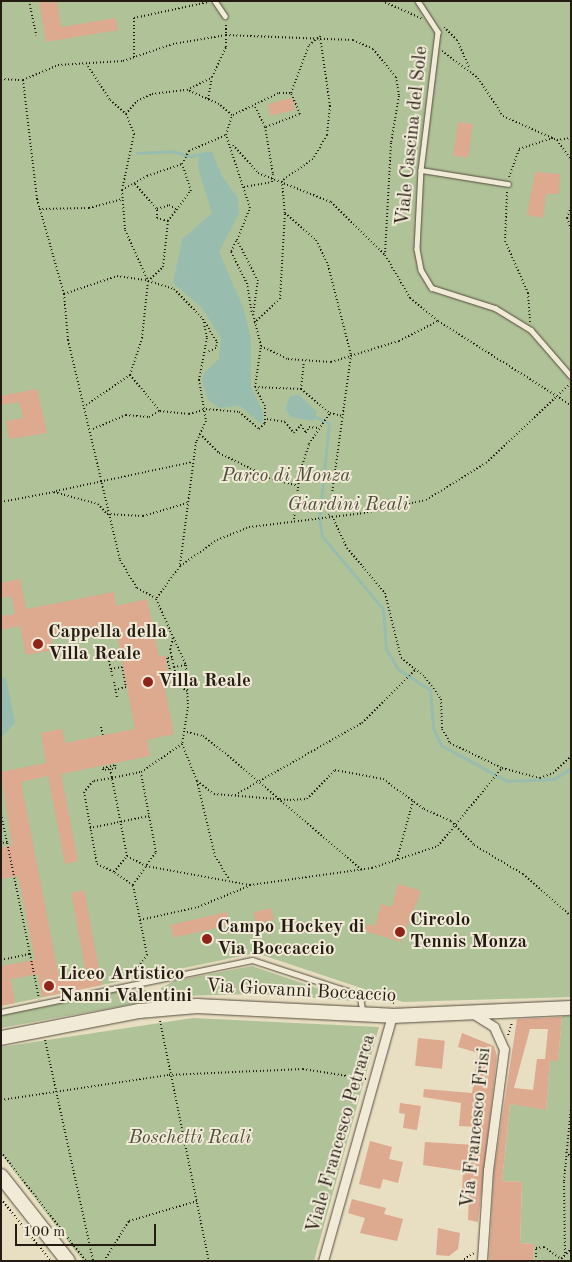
<!DOCTYPE html>
<style>
body{margin:0}
#map{position:relative;width:572px;height:1262px;overflow:hidden;background:#e8dec1;font-family:"Old Standard TT",serif}
div>[style]{position:absolute}
[style*='--x']{left:calc(var(--x)*1px);top:calc(var(--y)*1px);width:calc(var(--w)*1px);rotate:calc(var(--a)*1deg)}
.green>*{inset:0;background:#b0c298}
.water>*{inset:0;background:#98bdae}
.stream>*{height:3px;margin:-1.5px;padding:0 1.5px;transform-origin:1.5px;border-radius:1.5px;background:#98bdae}
.building>*{inset:0;background:#dda98f;transform-origin:0 0}
.path>*{height:2px;margin-top:-1px;transform-origin:0;background:repeating-linear-gradient(90deg,#241b12 0 1px,transparent 0 3.5px)}
.roads{filter:drop-shadow(0 0 1px #554c3e) drop-shadow(0 0 1px #554c3e)}
.lane>*{height:4.5px;margin:-2.25px;padding:0 2.25px;transform-origin:2.25px;border-radius:2.25px;background:#f0ead7}
.street>*{height:9px;margin:-4.5px;padding:0 4.5px;transform-origin:4.5px;border-radius:4.5px;background:#f0ead7}
.secondary>*{height:14px;margin:-7px;padding:0 7px;transform-origin:7px;border-radius:7px;background:#f0ead7}
.path-bridge>*{height:2px;margin-top:-1px;transform-origin:0;background:repeating-linear-gradient(90deg,#241b12 0 1px,transparent 0 3.5px)}
.dots>*{width:14px;height:14px;translate:-50% -50%;box-sizing:border-box;border:2px solid #f0ead7;border-radius:50%}
span{translate:-50% -50%;white-space:nowrap;text-align:center;line-height:1.15;-webkit-text-stroke:4px #f0ead7;paint-order:stroke}
.street-label{font-size:19px;color:#241b12}
.park-label{font-size:19px;color:#4e4d3a;font-style:italic}
.poi-label{font-size:19px;color:#241b12;font-weight:700}
.left{translate:0 -50%;text-align:left}
.frame{position:absolute;inset:0;border:2px solid #241b12;pointer-events:none}
.scale{position:absolute;left:15px;top:1224px;width:141px;height:22px;box-sizing:border-box;border:2px solid #241b12;border-top:0;padding-left:6px;font-size:15px;line-height:18px;white-space:nowrap;color:#241b12;-webkit-text-stroke:4px #f0ead7;paint-order:stroke}
</style>
<div id="map">
<div class="green">
<i style="clip-path:polygon(1px 1px,571px 1px,571px 997px,403px 1002px,256px 953px,1px 1006px)"></i>
<i style="clip-path:polygon(252px 966px,355px 1001px,261px 994px,176px 996px,1px 1028px,1px 1013px,110px 991px,150px 990px,153px 996px,161px 995px,161px 988px,174px 981px)"></i>
<i style="clip-path:polygon(562px 1016px,571px 1016px,571px 1261px,533px 1261px,534px 1244px,520px 1243px,522px 1182px,502px 1181px,510px 1104px,546px 1109px,550px 1061px,558px 1061px)"></i>
<i style="clip-path:polygon(193px 1018px,379px 1027px,314px 1261px,83px 1261px,1px 1154px,1px 1047px)"></i>
</div>
<div class="water">
<i style="clip-path:polygon(212px 152px,222px 176px,238px 198px,239px 213px,219px 252px,243px 307px,251px 339px,251px 387px,264px 414px,261px 424px,240px 406px,219px 408px,208px 400px,202px 382px,204px 373px,219px 359px,221px 338px,202px 308px,173px 283px,182px 239px,212px 213px,198px 168px,199px 157px)"></i>
<i style="clip-path:polygon(299px 395px,317px 412px,313px 421px,291px 417px,285px 409px,290px 396px)"></i>
<i style="clip-path:polygon(1px 677px,6px 678px,15px 723px,1px 738px)"></i>
</div>
<div class="stream">
<i style="--x:137;--y:153;--w:35;--a:-3"></i>
<i style="--x:172;--y:151;--w:19;--a:16"></i>
<i style="--x:190;--y:156;--w:20;--a:-11"></i>
<i style="--x:313;--y:416;--w:17;--a:24"></i>
<i style="--x:329;--y:423;--w:97;--a:95.9"></i>
<i style="--x:319;--y:519;--w:17;--a:80"></i>
<i style="--x:322;--y:536;--w:95;--a:50.1"></i>
<i style="--x:383;--y:609;--w:40;--a:85.7"></i>
<i style="--x:386;--y:649;--w:23;--a:59"></i>
<i style="--x:398;--y:669;--w:38;--a:33"></i>
<i style="--x:430;--y:690;--w:38;--a:85"></i>
<i style="--x:433;--y:728;--w:19;--a:65"></i>
<i style="--x:441;--y:745;--w:75;--a:28.6"></i>
<i style="--x:507;--y:781;--w:47;--a:-2.4"></i>
<i style="--x:554;--y:779;--w:20;--a:-33"></i>
</div>
<div class="building">
<i style="clip-path:polygon(39px 1px,57px 1px,61px 27px,116px 18px,118px 30px,46px 42px)"></i>
<i style="left:292px;top:98px;width:12px;height:25px;rotate:76deg"></i>
<i style="left:458px;top:122px;width:15px;height:34px;rotate:8deg"></i>
<i style="clip-path:polygon(535px 172px,560px 174px,559px 194px,546px 194px,543px 218px,527px 215px)"></i>
<i style="clip-path:polygon(37px 389px,47px 433px,9px 439px,6px 421px,23px 418px,19px 402px,1px 405px,1px 396px)"></i>
<i style="clip-path:polygon(20px 579px,26px 609px,114px 592px,116px 606px,147px 599px,159px 657px,165px 655px,167px 668px,170px 684px,164px 685px,174px 734px,147px 740px,150px 756px,61px 774px,78px 861px,65px 864px,48px 776px,21px 782px,59px 978px,86px 973px,71px 893px,84px 890px,102px 985px,42px 997px,38px 974px,11px 979px,15px 1003px,1px 1006px,1px 966px,35px 960px,18px 876px,1px 879px,1px 848px,12px 845px,1px 772px,46px 763px,41px 733px,62px 729px,65px 743px,135px 729px,115px 625px,51px 638px,53px 650px,26px 655px,20px 626px,1px 630px,1px 616px,15px 614px,11px 596px,1px 598px,1px 583px)"></i>
<i style="clip-path:polygon(398px 884px,421px 891px,401px 942px,365px 931px,367px 924px,375px 926px,381px 904px,392px 907px)"></i>
<i style="left:271px;top:908px;width:12px;height:18px;rotate:76deg"></i>
<i style="left:227px;top:912px;width:13px;height:58px;rotate:77deg"></i>
<i style="clip-path:polygon(evenodd,562px 1017px,558px 1061px,550px 1061px,546px 1110px,510px 1104px,502px 1181px,522px 1182px,520px 1243px,534px 1244px,533px 1261px,489px 1261px,494px 1171px,517px 1019px,562px 1017px,530px 1029px,548px 1029px,545px 1059px,537px 1059px,533px 1090px,514px 1088px,530px 1029px)"></i>
<i style="clip-path:polygon(462px 1033px,494px 1046px,497px 1056px,478px 1222px,468px 1220px,469px 1194px,462px 1193px,463px 1171px,423px 1165px,425px 1142px,475px 1145px,476px 1127px,459px 1126px,461px 1103px,423px 1097px,424px 1089px,472px 1093px,478px 1053px,458px 1047px)"></i>
<i style="left:418px;top:1038px;width:27px;height:28px;rotate:6deg"></i>
<i style="clip-path:polygon(400px 1103px,421px 1106px,417px 1130px,403px 1128px,405px 1114px,399px 1113px)"></i>
<i style="clip-path:polygon(370px 1141px,392px 1147px,389px 1159px,403px 1162px,398px 1183px,383px 1179px,380px 1189px,359px 1184px)"></i>
<i style="clip-path:polygon(352px 1199px,386px 1208px,384px 1214px,403px 1219px,397px 1241px,360px 1233px,365px 1218px,348px 1213px)"></i>
<i style="clip-path:polygon(438px 1228px,460px 1233px,458px 1249px,449px 1256px,436px 1255px)"></i>
</div>
<div class="path">
<i style="--x:29;--y:1;--w:35;--a:78"></i>
<i style="--x:382;--y:1;--w:43;--a:23.6"></i>
<i style="--x:444;--y:27;--w:18;--a:45"></i>
<i style="--x:457;--y:40;--w:30;--a:66"></i>
<i style="--x:442;--y:51;--w:45;--a:36.9"></i>
<i style="--x:478;--y:78;--w:45;--a:56.7"></i>
<i style="--x:503;--y:116;--w:59;--a:24"></i>
<i style="--x:557;--y:140;--w:14;--a:-8"></i>
<i style="--x:134;--y:57;--w:39;--a:-90"></i>
<i style="--x:134;--y:18;--w:76;--a:-12.2"></i>
<i style="--x:88;--y:66;--w:40;--a:57.1"></i>
<i style="--x:110;--y:100;--w:21;--a:41"></i>
<i style="--x:126;--y:114;--w:22;--a:68"></i>
<i style="--x:134;--y:134;--w:57;--a:102.1"></i>
<i style="--x:122;--y:190;--w:40;--a:85.7"></i>
<i style="--x:125;--y:230;--w:56;--a:65.7"></i>
<i style="--x:148;--y:281;--w:27;--a:17"></i>
<i style="--x:174;--y:289;--w:42;--a:46"></i>
<i style="--x:203;--y:319;--w:19;--a:78"></i>
<i style="--x:207;--y:338;--w:43;--a:100.8"></i>
<i style="--x:199;--y:380;--w:42;--a:80.3"></i>
<i style="--x:206;--y:421;--w:23;--a:115"></i>
<i style="--x:196;--y:442;--w:125;--a:97.4"></i>
<i style="--x:180;--y:566;--w:41;--a:126"></i>
<i style="--x:156;--y:599;--w:72;--a:65.6"></i>
<i style="--x:186;--y:665;--w:42;--a:87.3"></i>
<i style="--x:188;--y:707;--w:37;--a:99"></i>
<i style="--x:182;--y:744;--w:40;--a:68"></i>
<i style="--x:197;--y:781;--w:21;--a:37"></i>
<i style="--x:214;--y:794;--w:76;--a:4.5"></i>
<i style="--x:290;--y:800;--w:17;--a:-3"></i>
<i style="--x:307;--y:799;--w:40;--a:-46"></i>
<i style="--x:335;--y:770;--w:49;--a:10.6"></i>
<i style="--x:383;--y:779;--w:51;--a:36.2"></i>
<i style="--x:424;--y:809;--w:30;--a:24"></i>
<i style="--x:451;--y:821;--w:33;--a:46"></i>
<i style="--x:474;--y:845;--w:57;--a:30.6"></i>
<i style="--x:523;--y:874;--w:64;--a:41.2"></i>
<i style="--x:1;--y:79;--w:22;--a:3"></i>
<i style="--x:23;--y:80;--w:38;--a:-23"></i>
<i style="--x:58;--y:65;--w:65;--a:-3.5"></i>
<i style="--x:123;--y:61;--w:53;--a:-18.8"></i>
<i style="--x:173;--y:44;--w:54;--a:-9.6"></i>
<i style="--x:226;--y:35;--w:127;--a:2.3"></i>
<i style="--x:353;--y:40;--w:22;--a:24"></i>
<i style="--x:373;--y:49;--w:36;--a:51"></i>
<i style="--x:396;--y:77;--w:19;--a:81"></i>
<i style="--x:399;--y:96;--w:48;--a:99.7"></i>
<i style="--x:391;--y:143;--w:112;--a:93.1"></i>
<i style="--x:23;--y:80;--w:120;--a:83.3"></i>
<i style="--x:37;--y:199;--w:99;--a:74.1"></i>
<i style="--x:64;--y:294;--w:56;--a:-18.8"></i>
<i style="--x:117;--y:276;--w:30;--a:8"></i>
<i style="--x:208;--y:99;--w:22;--a:-80"></i>
<i style="--x:255;--y:107;--w:22;--a:63"></i>
<i style="--x:265;--y:127;--w:48;--a:80.3"></i>
<i style="--x:126;--y:114;--w:17;--a:-50"></i>
<i style="--x:137;--y:101;--w:17;--a:-25"></i>
<i style="--x:152;--y:94;--w:35;--a:-7"></i>
<i style="--x:187;--y:90;--w:28;--a:-27"></i>
<i style="--x:212;--y:77;--w:33;--a:-65"></i>
<i style="--x:226;--y:47;--w:24;--a:-90"></i>
<i style="--x:233;--y:115;--w:51;--a:-25.6"></i>
<i style="--x:279;--y:93;--w:12;--a:0"></i>
<i style="--x:291;--y:93;--w:51;--a:-69.4"></i>
<i style="--x:309;--y:45;--w:14;--a:-39"></i>
<i style="--x:320;--y:36;--w:71;--a:81.9"></i>
<i style="--x:330;--y:106;--w:29;--a:96"></i>
<i style="--x:327;--y:135;--w:28;--a:120"></i>
<i style="--x:313;--y:159;--w:38;--a:145"></i>
<i style="--x:266;--y:127;--w:36;--a:-21"></i>
<i style="--x:300;--y:114;--w:23;--a:-113"></i>
<i style="--x:557;--y:140;--w:24;--a:55"></i>
<i style="--x:233;--y:145;--w:38;--a:48"></i>
<i style="--x:258;--y:173;--w:79;--a:21.7"></i>
<i style="--x:331;--y:202;--w:76;--a:44.5"></i>
<i style="--x:385;--y:255;--w:50;--a:59.8"></i>
<i style="--x:410;--y:298;--w:36;--a:39"></i>
<i style="--x:438;--y:321;--w:157;--a:32.3"></i>
<i style="--x:509;--y:177;--w:30;--a:-70"></i>
<i style="--x:519;--y:149;--w:36;--a:-18"></i>
<i style="--x:282;--y:181;--w:32;--a:85"></i>
<i style="--x:285;--y:213;--w:41;--a:41.1"></i>
<i style="--x:316;--y:240;--w:28;--a:64"></i>
<i style="--x:328;--y:265;--w:93;--a:75.7"></i>
<i style="--x:351;--y:355;--w:162;--a:97.8"></i>
<i style="--x:135;--y:184;--w:33;--a:49"></i>
<i style="--x:244;--y:187;--w:28;--a:-10"></i>
<i style="--x:122;--y:190;--w:29;--a:-29"></i>
<i style="--x:147;--y:176;--w:37;--a:-19"></i>
<i style="--x:182;--y:164;--w:15;--a:-62"></i>
<i style="--x:189;--y:151;--w:40;--a:-23.4"></i>
<i style="--x:507;--y:192;--w:49;--a:92.3"></i>
<i style="--x:505;--y:241;--w:57;--a:66.1"></i>
<i style="--x:528;--y:293;--w:29;--a:86"></i>
<i style="--x:571;--y:207;--w:12;--a:110"></i>
<i style="--x:567;--y:218;--w:12;--a:70"></i>
<i style="--x:39;--y:209;--w:50;--a:-1.1"></i>
<i style="--x:89;--y:208;--w:34;--a:-15"></i>
<i style="--x:168;--y:221;--w:11;--a:-165"></i>
<i style="--x:157;--y:218;--w:9;--a:-90"></i>
<i style="--x:157;--y:209;--w:13;--a:-18"></i>
<i style="--x:169;--y:205;--w:8;--a:30"></i>
<i style="--x:236;--y:241;--w:12;--a:114"></i>
<i style="--x:231;--y:252;--w:35;--a:63"></i>
<i style="--x:247;--y:283;--w:30;--a:81"></i>
<i style="--x:148;--y:281;--w:21;--a:-43"></i>
<i style="--x:163;--y:267;--w:46;--a:-83.8"></i>
<i style="--x:168;--y:221;--w:38;--a:-53"></i>
<i style="--x:191;--y:191;--w:28;--a:-108"></i>
<i style="--x:64;--y:294;--w:46;--a:85"></i>
<i style="--x:68;--y:340;--w:226;--a:76.7"></i>
<i style="--x:120;--y:560;--w:33;--a:59"></i>
<i style="--x:137;--y:588;--w:21;--a:28"></i>
<i style="--x:203;--y:319;--w:27;--a:59"></i>
<i style="--x:217;--y:342;--w:6;--a:99"></i>
<i style="--x:216;--y:348;--w:10;--a:156"></i>
<i style="--x:254;--y:323;--w:35;--a:-43"></i>
<i style="--x:280;--y:299;--w:86;--a:-86.7"></i>
<i style="--x:261;--y:346;--w:30;--a:26"></i>
<i style="--x:288;--y:359;--w:43;--a:4"></i>
<i style="--x:331;--y:362;--w:71;--a:-17.2"></i>
<i style="--x:399;--y:341;--w:44;--a:-27.1"></i>
<i style="--x:130;--y:375;--w:47;--a:50.2"></i>
<i style="--x:255;--y:387;--w:46;--a:2.5"></i>
<i style="--x:301;--y:389;--w:38;--a:40"></i>
<i style="--x:330;--y:413;--w:12;--a:14"></i>
<i style="--x:301;--y:389;--w:27;--a:-84"></i>
<i style="--x:86;--y:405;--w:53;--a:-34.3"></i>
<i style="--x:130;--y:375;--w:39;--a:-72"></i>
<i style="--x:142;--y:338;--w:57;--a:-84"></i>
<i style="--x:267;--y:419;--w:18;--a:9"></i>
<i style="--x:285;--y:422;--w:14;--a:51"></i>
<i style="--x:294;--y:433;--w:11;--a:-49"></i>
<i style="--x:301;--y:425;--w:9;--a:58"></i>
<i style="--x:306;--y:433;--w:7;--a:-63"></i>
<i style="--x:309;--y:427;--w:10;--a:6"></i>
<i style="--x:93;--y:429;--w:36;--a:-23"></i>
<i style="--x:126;--y:415;--w:23;--a:5"></i>
<i style="--x:149;--y:417;--w:13;--a:-29"></i>
<i style="--x:160;--y:411;--w:29;--a:6"></i>
<i style="--x:189;--y:414;--w:18;--a:-16"></i>
<i style="--x:206;--y:409;--w:33;--a:5"></i>
<i style="--x:239;--y:412;--w:26;--a:40"></i>
<i style="--x:259;--y:429;--w:8;--a:-45"></i>
<i style="--x:265;--y:423;--w:17;--a:-90"></i>
<i style="--x:265;--y:406;--w:21;--a:-118"></i>
<i style="--x:255;--y:387;--w:41;--a:-81.7"></i>
<i style="--x:261;--y:346;--w:32;--a:-104"></i>
<i style="--x:253;--y:315;--w:34;--a:-82"></i>
<i style="--x:258;--y:281;--w:46;--a:-117.1"></i>
<i style="--x:237;--y:240;--w:35;--a:-68"></i>
<i style="--x:250;--y:208;--w:77;--a:-108.2"></i>
<i style="--x:226;--y:135;--w:21;--a:-73"></i>
<i style="--x:232;--y:115;--w:17;--a:-140"></i>
<i style="--x:219;--y:104;--w:35;--a:-156"></i>
<i style="--x:200;--y:434;--w:27;--a:45"></i>
<i style="--x:219;--y:453;--w:61;--a:26.1"></i>
<i style="--x:274;--y:480;--w:23;--a:13"></i>
<i style="--x:56;--y:491;--w:140;--a:-12"></i>
<i style="--x:1;--y:502;--w:54;--a:-10.7"></i>
<i style="--x:54;--y:492;--w:46;--a:15.3"></i>
<i style="--x:98;--y:504;--w:13;--a:48"></i>
<i style="--x:107;--y:514;--w:36;--a:3"></i>
<i style="--x:143;--y:516;--w:46;--a:-16.5"></i>
<i style="--x:332;--y:516;--w:35;--a:65"></i>
<i style="--x:347;--y:548;--w:59;--a:49.8"></i>
<i style="--x:385;--y:593;--w:67;--a:76.2"></i>
<i style="--x:401;--y:658;--w:31;--a:38"></i>
<i style="--x:425;--y:677;--w:27;--a:54"></i>
<i style="--x:441;--y:699;--w:30;--a:88"></i>
<i style="--x:442;--y:729;--w:16;--a:60"></i>
<i style="--x:450;--y:743;--w:58;--a:25.7"></i>
<i style="--x:502;--y:768;--w:39;--a:15"></i>
<i style="--x:540;--y:778;--w:14;--a:-21"></i>
<i style="--x:553;--y:773;--w:25;--a:-43"></i>
<i style="--x:294;--y:519;--w:47;--a:-82.7"></i>
<i style="--x:300;--y:472;--w:29;--a:-72"></i>
<i style="--x:309;--y:444;--w:37;--a:-56"></i>
<i style="--x:180;--y:566;--w:45;--a:-35.1"></i>
<i style="--x:217;--y:540;--w:35;--a:-22"></i>
<i style="--x:249;--y:527;--w:116;--a:-6.9"></i>
<i style="--x:364;--y:513;--w:63;--a:-11.8"></i>
<i style="--x:426;--y:500;--w:70;--a:-31.7"></i>
<i style="--x:486;--y:463;--w:117;--a:-43.3"></i>
<i style="--x:82;--y:632;--w:12;--a:81"></i>
<i style="--x:173;--y:638;--w:11;--a:105"></i>
<i style="--x:170;--y:649;--w:18;--a:77"></i>
<i style="--x:174;--y:667;--w:12;--a:-9"></i>
<i style="--x:172;--y:657;--w:5;--a:169"></i>
<i style="--x:167;--y:658;--w:21;--a:76"></i>
<i style="--x:172;--y:678;--w:4;--a:-14"></i>
<i style="--x:109;--y:661;--w:17;--a:77"></i>
<i style="--x:174;--y:667;--w:18;--a:77"></i>
<i style="--x:178;--y:685;--w:11;--a:34"></i>
<i style="--x:111;--y:669;--w:11;--a:-10"></i>
<i style="--x:122;--y:667;--w:20;--a:79"></i>
<i style="--x:126;--y:687;--w:11;--a:165"></i>
<i style="--x:114;--y:682;--w:16;--a:79"></i>
<i style="--x:101;--y:727;--w:8;--a:76"></i>
<i style="--x:187;--y:732;--w:16;--a:14"></i>
<i style="--x:203;--y:736;--w:28;--a:38"></i>
<i style="--x:225;--y:753;--w:180;--a:40.5"></i>
<i style="--x:115;--y:765;--w:3;--a:72"></i>
<i style="--x:116;--y:768;--w:13;--a:171"></i>
<i style="--x:103;--y:770;--w:2;--a:-90"></i>
<i style="--x:103;--y:768;--w:12;--a:-14"></i>
<i style="--x:110;--y:769;--w:9;--a:77"></i>
<i style="--x:112;--y:778;--w:19;--a:171"></i>
<i style="--x:93;--y:781;--w:14;--a:129"></i>
<i style="--x:84;--y:792;--w:73;--a:79.8"></i>
<i style="--x:97;--y:864;--w:19;--a:25"></i>
<i style="--x:197;--y:781;--w:77;--a:76.5"></i>
<i style="--x:215;--y:856;--w:26;--a:59"></i>
<i style="--x:235;--y:795;--w:146;--a:-29.6"></i>
<i style="--x:362;--y:723;--w:75;--a:-45"></i>
<i style="--x:1;--y:814;--w:29;--a:78"></i>
<i style="--x:7;--y:842;--w:6;--a:171"></i>
<i style="--x:90;--y:828;--w:60;--a:-11.5"></i>
<i style="--x:127;--y:856;--w:21;--a:28"></i>
<i style="--x:146;--y:866;--w:106;--a:10.4"></i>
<i style="--x:250;--y:885;--w:123;--a:-7.9"></i>
<i style="--x:372;--y:868;--w:70;--a:-18.4"></i>
<i style="--x:438;--y:846;--w:101;--a:-50.6"></i>
<i style="--x:397;--y:859;--w:60;--a:-74.6"></i>
<i style="--x:133;--y:885;--w:40;--a:-55.1"></i>
<i style="--x:156;--y:852;--w:80;--a:-100.8"></i>
<i style="--x:140;--y:920;--w:59;--a:-12.6"></i>
<i style="--x:198;--y:907;--w:55;--a:-22.4"></i>
<i style="--x:30;--y:954;--w:46;--a:78.7"></i>
<i style="--x:1;--y:960;--w:30;--a:-12"></i>
<i style="--x:30;--y:954;--w:114;--a:-101.6"></i>
<i style="--x:127;--y:980;--w:32;--a:-51"></i>
<i style="--x:147;--y:955;--w:71;--a:-101.3"></i>
<i style="--x:133;--y:885;--w:23;--a:-146"></i>
<i style="--x:114;--y:872;--w:21;--a:-51"></i>
<i style="--x:127;--y:856;--w:79;--a:-100.9"></i>
<i style="--x:112;--y:778;--w:30;--a:-12"></i>
<i style="--x:141;--y:772;--w:50;--a:-34.3"></i>
<i style="--x:367;--y:993;--w:30;--a:20"></i>
<i style="--x:160;--y:1021;--w:245;--a:78.5"></i>
<i style="--x:508;--y:1035;--w:13;--a:-72"></i>
<i style="--x:45;--y:1040;--w:226;--a:77.7"></i>
<i style="--x:1;--y:1100;--w:170;--a:-8.5"></i>
<i style="--x:169;--y:1075;--w:134;--a:-2.6"></i>
<i style="--x:303;--y:1069;--w:64;--a:9"></i>
<i style="--x:1;--y:1152;--w:138;--a:52.1"></i>
<i style="--x:566;--y:1152;--w:7;--a:45"></i>
<i style="--x:1;--y:1199;--w:80;--a:51.1"></i>
<i style="--x:565;--y:1253;--w:72;--a:-90.8"></i>
<i style="--x:564;--y:1181;--w:74;--a:-84.6"></i>
<i style="--x:104;--y:1261;--w:47;--a:-58"></i>
<i style="--x:129;--y:1221;--w:71;--a:-16.4"></i>
<i style="--x:461;--y:1261;--w:15;--a:-32"></i>
<i style="--x:536;--y:1261;--w:13;--a:-90"></i>
<i style="--x:536;--y:1248;--w:8;--a:-7"></i>
<i style="--x:544;--y:1247;--w:19;--a:35"></i>
<i style="--x:559;--y:1261;--w:17;--a:-45"></i>
</div>
<div class="roads">
<div class="lane">
<i style="--x:215;--y:1;--w:18;--a:56"></i>
<i style="--x:418;--y:1;--w:37;--a:57"></i>
<i style="--x:438;--y:32;--w:139;--a:97"></i>
<i style="--x:421;--y:170;--w:79;--a:92.9"></i>
<i style="--x:417;--y:249;--w:21;--a:79"></i>
<i style="--x:421;--y:270;--w:21;--a:59"></i>
<i style="--x:432;--y:288;--w:66;--a:17.6"></i>
<i style="--x:495;--y:308;--w:42;--a:31.4"></i>
<i style="--x:531;--y:330;--w:61;--a:49"></i>
<i style="--x:421;--y:170;--w:88;--a:9.1"></i>
<i style="--x:1;--y:1012;--w:256;--a:-11.7"></i>
<i style="--x:252;--y:960;--w:114;--a:18"></i>
<i style="--x:360;--y:995;--w:17;--a:80"></i>
</div>
<div class="street">
<i style="--x:472;--y:1013;--w:26;--a:32"></i>
<i style="--x:494;--y:1027;--w:24;--a:66"></i>
<i style="--x:504;--y:1049;--w:122;--a:97.5"></i>
<i style="--x:488;--y:1170;--w:91;--a:93.8"></i>
<i style="--x:323;--y:1261;--w:255;--a:-74.3"></i>
</div>
<div class="secondary">
<i style="--x:1;--y:1038;--w:141;--a:-11.1"></i>
<i style="--x:139;--y:1011;--w:58;--a:-4.9"></i>
<i style="--x:197;--y:1006;--w:195;--a:2.9"></i>
<i style="--x:392;--y:1016;--w:179;--a:-2.6"></i>
<i style="--x:1;--y:1176;--w:108;--a:51.8"></i>
</div>
</div>
<div class="path-bridge">
<i style="--x:272;--y:182;--w:8;--a:-83"></i>
</div>
<div class="dots">
<i style="left:38px;top:644px;background:#8f2418"></i>
<i style="left:148px;top:682px;background:#8f2418"></i>
<i style="left:400px;top:932px;background:#8f2418"></i>
<i style="left:207px;top:939px;background:#8f2418"></i>
<i style="left:49px;top:986px;background:#8f2418"></i>
</div>
<div class="street-label">
<span style="left:413px;top:136px;rotate:-84deg">Viale Cascina del Sole</span>
<span style="left:301px;top:992px;rotate:3deg">Via Giovanni Boccaccio</span>
<span style="left:477px;top:1128px;rotate:-84deg">Via Francesco Frisi</span>
<span style="left:342px;top:1134px;rotate:-74deg">Viale Francesco Petrarca</span>
</div>
<div class="park-label">
<span style="left:286px;top:477px">Parco di Monza</span>
<span style="left:348px;top:506px">Giardini Reali</span>
<span style="left:190px;top:1139px">Boschetti Reali</span>
</div>
<div class="poi-label">
<span class="left" style="left:48px;top:644px">Cappella della<br>Villa Reale</span>
<span class="left" style="left:158px;top:682px">Villa Reale</span>
<span class="left" style="left:410px;top:932px">Circolo<br>Tennis Monza</span>
<span class="left" style="left:217px;top:939px">Campo Hockey di<br>Via Boccaccio</span>
<span class="left" style="left:59px;top:986px">Liceo Artistico<br>Nanni Valentini</span>
</div>
<div class="frame"></div>
<div class="scale">100 m</div>
</div>
